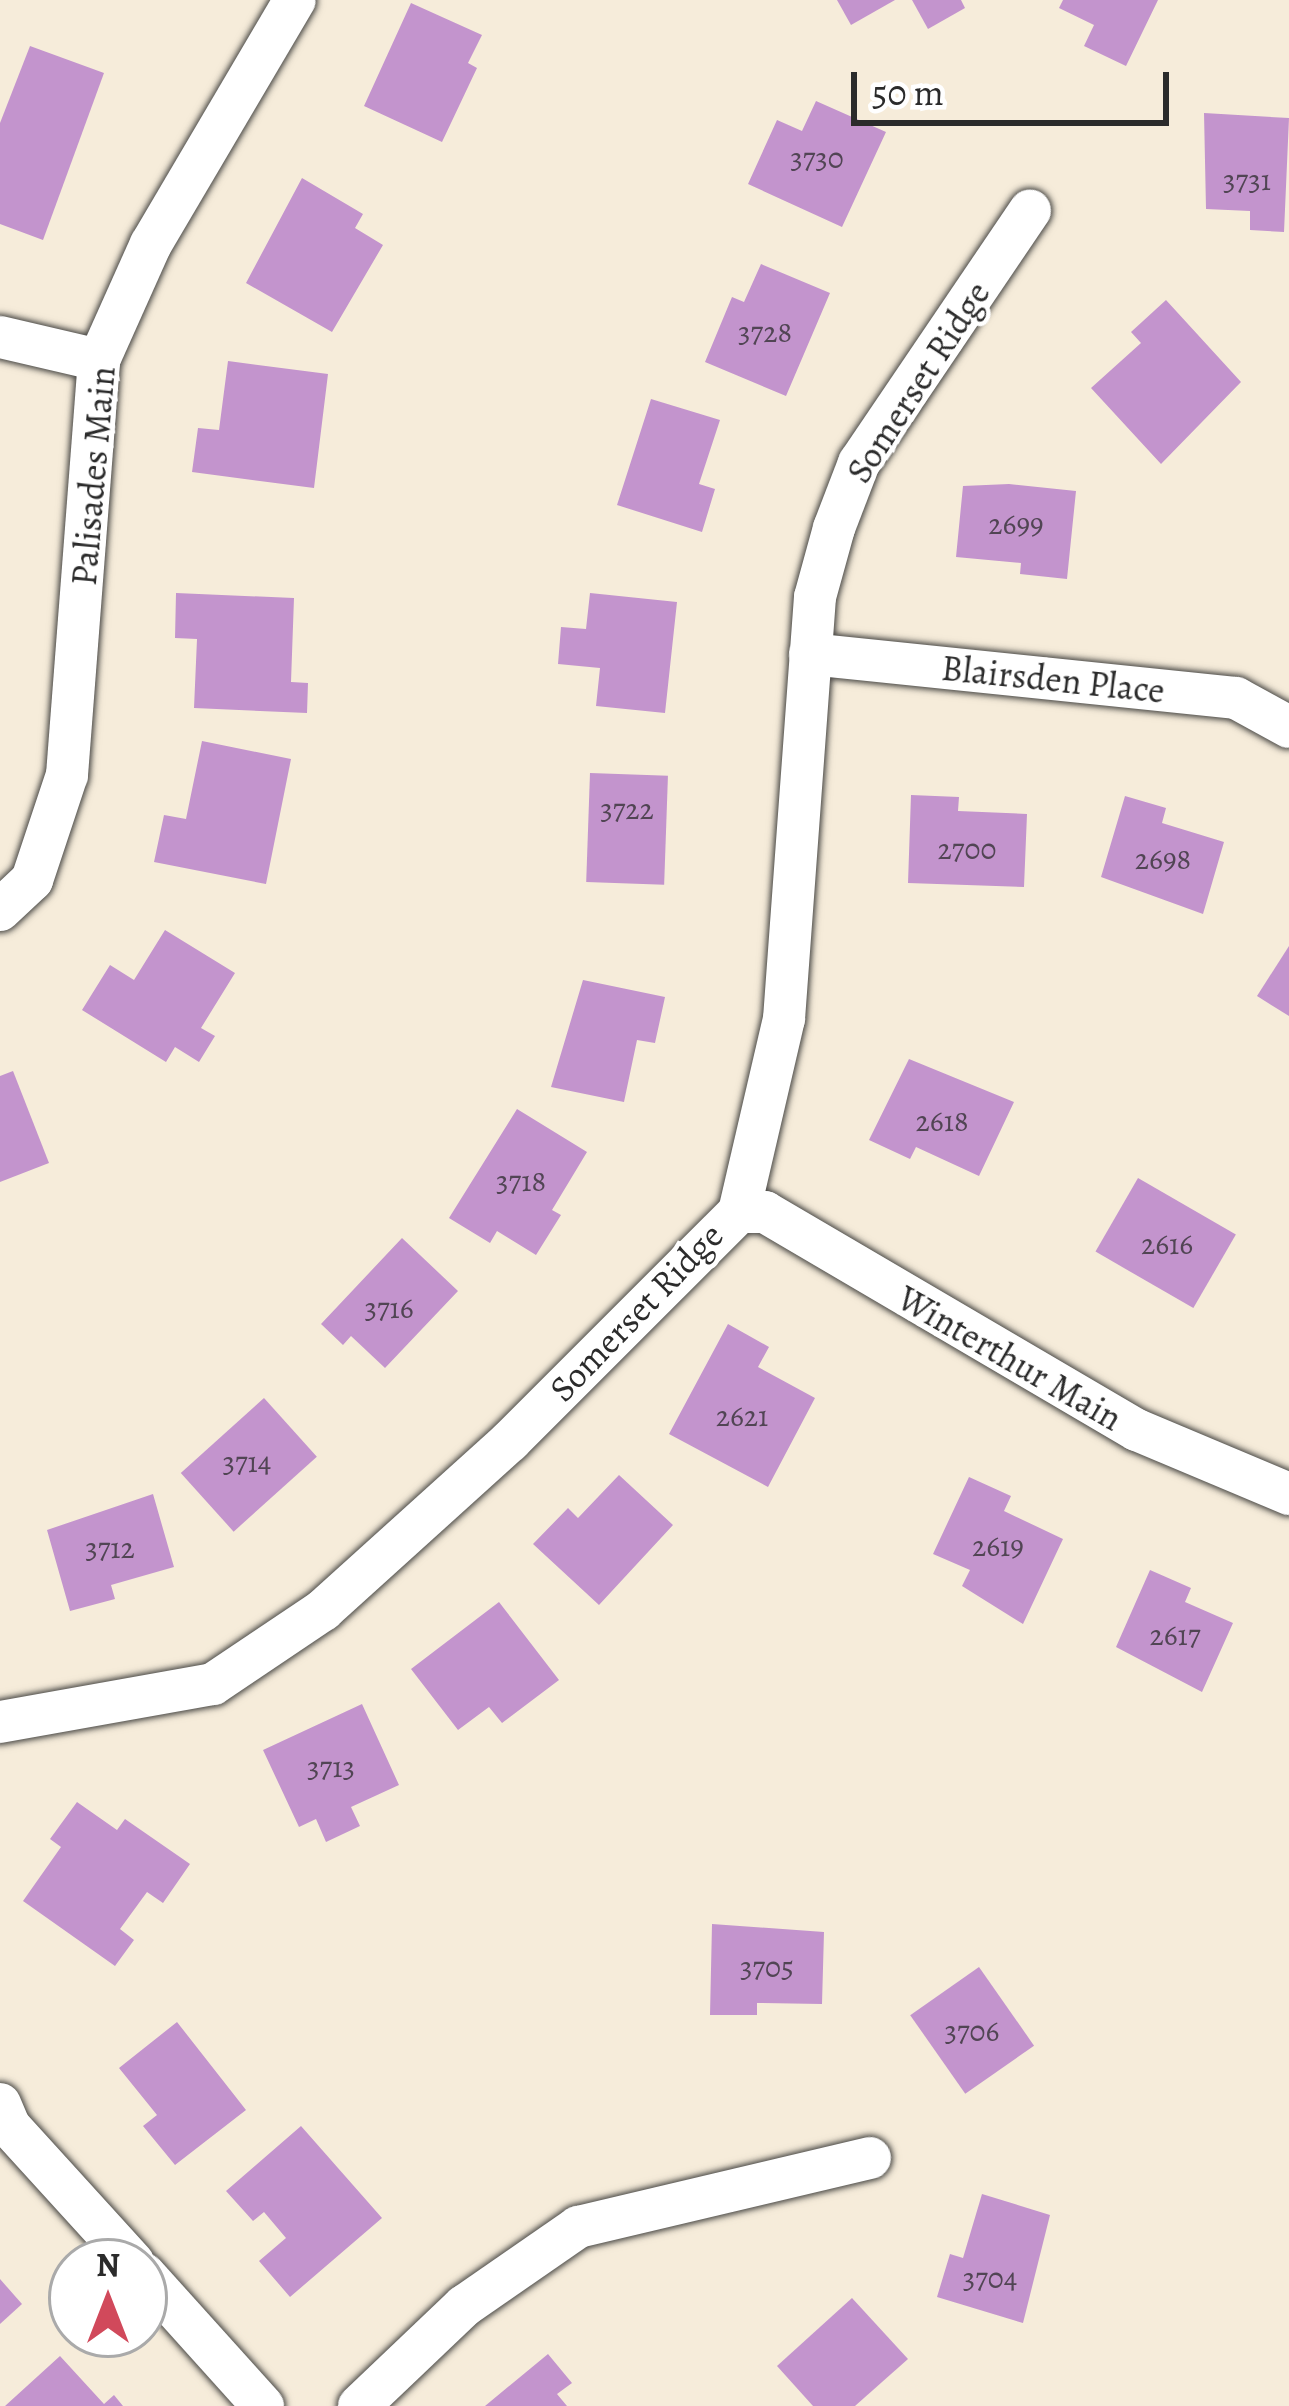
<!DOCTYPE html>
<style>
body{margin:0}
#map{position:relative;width:1289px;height:2406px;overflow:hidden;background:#f6ecda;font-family:Alegreya,serif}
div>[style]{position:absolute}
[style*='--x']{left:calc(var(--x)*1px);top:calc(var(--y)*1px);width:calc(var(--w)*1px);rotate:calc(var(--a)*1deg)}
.building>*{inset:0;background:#c394cd;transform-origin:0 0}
.roads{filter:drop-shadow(0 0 3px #494845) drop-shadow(0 0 3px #494845)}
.street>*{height:42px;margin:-21px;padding:0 21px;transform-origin:21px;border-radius:21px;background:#fff}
span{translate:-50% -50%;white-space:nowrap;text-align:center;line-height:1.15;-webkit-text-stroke:9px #fff;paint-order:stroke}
.number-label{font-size:30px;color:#514554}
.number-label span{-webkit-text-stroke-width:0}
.street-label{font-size:36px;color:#2b2b2b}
.north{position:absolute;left:48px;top:2238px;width:120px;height:120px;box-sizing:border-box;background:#fff;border:3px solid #aaa;border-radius:50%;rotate:0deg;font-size:33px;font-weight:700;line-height:48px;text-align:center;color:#2b2b2b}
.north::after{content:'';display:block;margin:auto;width:42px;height:54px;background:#d1495b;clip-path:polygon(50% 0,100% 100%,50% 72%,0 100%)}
.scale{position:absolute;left:851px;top:72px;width:318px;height:54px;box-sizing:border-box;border:6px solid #2b2b2b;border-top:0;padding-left:15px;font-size:36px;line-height:42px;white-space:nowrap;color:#2b2b2b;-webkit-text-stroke:9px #fff;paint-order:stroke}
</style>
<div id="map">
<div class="building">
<i style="clip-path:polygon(837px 0,895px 0,851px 25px)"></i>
<i style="clip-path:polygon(912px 0,961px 0,965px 8px,928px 29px)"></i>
<i style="clip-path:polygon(1063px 0,1158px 0,1126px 66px,1084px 46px,1094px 25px,1059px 8px)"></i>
<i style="clip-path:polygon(411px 3px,482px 35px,468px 63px,477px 68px,442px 142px,364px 106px)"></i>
<i style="clip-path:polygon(30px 46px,104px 73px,43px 240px,0 224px,0 123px)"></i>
<i style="clip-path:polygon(816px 101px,886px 132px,842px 227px,748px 184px,777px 120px,802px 131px)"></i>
<i style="clip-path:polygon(1204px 113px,1289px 118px,1284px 232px,1250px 230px,1250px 211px,1206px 209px)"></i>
<i style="clip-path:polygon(302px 178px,363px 214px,355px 228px,383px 245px,332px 332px,246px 283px)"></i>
<i style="clip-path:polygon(761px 264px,830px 293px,786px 396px,705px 362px,732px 297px,744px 302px)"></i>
<i style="clip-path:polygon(1166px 300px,1241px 382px,1161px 464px,1091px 388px,1141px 343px,1131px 332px)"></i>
<i style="clip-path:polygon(228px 361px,328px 374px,314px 488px,192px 472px,198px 428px,219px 430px)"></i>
<i style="clip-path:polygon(651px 399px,720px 420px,699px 484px,715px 489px,702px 532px,617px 505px)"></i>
<i style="clip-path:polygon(1009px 484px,1076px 491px,1067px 579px,1020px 574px,1021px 563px,956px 557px,963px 486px)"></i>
<i style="clip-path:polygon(176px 593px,294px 598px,291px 682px,308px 683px,307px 713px,194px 708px,197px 639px,175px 638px)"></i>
<i style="clip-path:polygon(590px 593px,677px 602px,665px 713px,596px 706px,600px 668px,558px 664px,561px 627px,586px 629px)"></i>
<i style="clip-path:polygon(202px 741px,291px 759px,266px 884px,154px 862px,164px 815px,186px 819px)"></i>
<i style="left:590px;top:773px;width:78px;height:109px;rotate:2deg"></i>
<i style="clip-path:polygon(911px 795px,959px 797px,958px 811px,1027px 814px,1024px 887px,908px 883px)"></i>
<i style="clip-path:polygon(1125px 796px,1166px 808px,1162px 823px,1224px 842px,1203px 914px,1101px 877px)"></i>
<i style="clip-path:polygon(165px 930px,235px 973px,201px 1028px,215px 1036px,199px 1062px,175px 1047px,166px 1062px,82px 1010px,110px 965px,134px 980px)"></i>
<i style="clip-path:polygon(1289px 946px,1289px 1016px,1257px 996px)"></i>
<i style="clip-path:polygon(583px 980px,665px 997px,655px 1043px,637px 1040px,624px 1102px,551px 1087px)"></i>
<i style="clip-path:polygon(909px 1059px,1014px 1102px,979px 1176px,916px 1147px,910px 1159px,869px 1140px)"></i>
<i style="clip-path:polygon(13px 1071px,49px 1163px,0 1182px,0 1076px)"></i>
<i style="clip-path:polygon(517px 1109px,587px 1152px,552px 1210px,561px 1215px,536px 1255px,497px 1231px,490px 1243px,449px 1218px)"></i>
<i style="left:1138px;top:1178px;width:113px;height:85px;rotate:30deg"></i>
<i style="clip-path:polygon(402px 1238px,458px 1291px,385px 1368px,351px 1336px,343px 1345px,321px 1324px)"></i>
<i style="clip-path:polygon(728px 1324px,769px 1347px,758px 1367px,815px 1398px,768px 1487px,669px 1434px)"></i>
<i style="left:264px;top:1398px;width:79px;height:112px;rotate:48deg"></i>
<i style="clip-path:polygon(619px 1475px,673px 1525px,599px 1605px,533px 1544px,568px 1508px,578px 1518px)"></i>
<i style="clip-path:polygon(969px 1477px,1011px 1496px,1004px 1511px,1063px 1539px,1023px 1624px,962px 1586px,970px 1570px,933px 1554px)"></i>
<i style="clip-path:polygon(153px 1494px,174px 1567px,111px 1585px,115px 1599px,70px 1611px,47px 1530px)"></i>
<i style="clip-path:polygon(1150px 1570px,1191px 1588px,1185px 1602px,1233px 1623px,1202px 1692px,1116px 1647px)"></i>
<i style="clip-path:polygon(499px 1602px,559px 1680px,502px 1723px,489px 1707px,458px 1730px,411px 1669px)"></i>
<i style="clip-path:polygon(362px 1704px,399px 1785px,351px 1807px,360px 1826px,326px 1842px,316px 1819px,299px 1827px,263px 1750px)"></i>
<i style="clip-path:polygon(77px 1802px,117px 1830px,125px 1819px,190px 1864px,163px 1903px,147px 1892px,120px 1929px,134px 1940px,115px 1966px,23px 1901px,61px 1847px,50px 1839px)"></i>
<i style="clip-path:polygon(712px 1924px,824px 1932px,822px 2004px,757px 2003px,757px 2015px,710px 2015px)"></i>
<i style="left:979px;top:1967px;width:96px;height:84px;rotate:55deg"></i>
<i style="clip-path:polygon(177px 2022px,246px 2110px,175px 2165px,143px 2126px,157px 2115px,119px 2068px)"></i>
<i style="clip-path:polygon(301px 2126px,382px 2218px,290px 2297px,259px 2261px,286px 2238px,264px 2212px,253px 2221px,226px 2191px)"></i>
<i style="clip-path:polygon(982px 2194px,1050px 2215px,1023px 2323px,937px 2297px,950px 2254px,963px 2258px)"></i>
<i style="clip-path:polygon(0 2279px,22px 2304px,0 2324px)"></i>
<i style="clip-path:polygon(852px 2298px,908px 2359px,855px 2406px,813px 2406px,777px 2366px)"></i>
<i style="clip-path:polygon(548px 2354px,572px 2383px,557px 2394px,567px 2406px,485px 2406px)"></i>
<i style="clip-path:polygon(60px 2356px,104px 2404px,114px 2395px,123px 2406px,5px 2406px)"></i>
</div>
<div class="roads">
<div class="street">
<i style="--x:0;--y:337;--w:102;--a:13.1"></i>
<i style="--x:810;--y:654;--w:428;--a:5.9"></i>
<i style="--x:1236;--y:698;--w:60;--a:28.7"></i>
<i style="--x:0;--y:910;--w:44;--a:-43.2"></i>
<i style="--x:32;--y:880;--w:111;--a:-71.6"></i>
<i style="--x:67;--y:775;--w:416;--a:-85.6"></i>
<i style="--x:99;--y:360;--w:127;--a:-65.9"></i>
<i style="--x:151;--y:244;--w:283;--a:-59.5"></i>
<i style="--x:739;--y:1212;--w:26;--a:0"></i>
<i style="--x:765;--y:1212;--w:431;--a:30.4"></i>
<i style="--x:1137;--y:1430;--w:165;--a:22.8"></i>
<i style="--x:0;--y:1722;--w:216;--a:-10.1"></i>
<i style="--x:213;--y:1684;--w:133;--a:-33.9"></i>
<i style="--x:323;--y:1610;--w:252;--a:-42.1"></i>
<i style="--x:510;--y:1441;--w:324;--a:-45"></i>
<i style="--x:739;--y:1212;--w:198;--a:-76.9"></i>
<i style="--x:784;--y:1019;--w:423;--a:-85.8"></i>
<i style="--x:815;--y:597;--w:72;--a:-74.6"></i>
<i style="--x:834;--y:528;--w:70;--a:-69"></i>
<i style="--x:859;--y:463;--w:305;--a:-55.9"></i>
<i style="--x:0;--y:2104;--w:25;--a:67"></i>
<i style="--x:10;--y:2127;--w:183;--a:47.7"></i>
<i style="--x:144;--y:2274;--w:178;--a:48"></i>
<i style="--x:359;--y:2406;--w:145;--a:-43.6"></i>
<i style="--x:464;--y:2306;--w:139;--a:-34.7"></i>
<i style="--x:578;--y:2227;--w:300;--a:-13.3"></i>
</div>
</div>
<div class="number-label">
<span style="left:817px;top:158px">3730</span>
<span style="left:1247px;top:180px">3731</span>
<span style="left:765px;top:332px">3728</span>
<span style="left:1016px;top:524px">2699</span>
<span style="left:627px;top:809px">3722</span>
<span style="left:967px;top:849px">2700</span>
<span style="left:1163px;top:859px">2698</span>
<span style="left:942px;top:1121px">2618</span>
<span style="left:521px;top:1181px">3718</span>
<span style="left:1167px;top:1244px">2616</span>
<span style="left:389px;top:1308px">3716</span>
<span style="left:742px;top:1416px">2621</span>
<span style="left:247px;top:1462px">3714</span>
<span style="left:998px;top:1546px">2619</span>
<span style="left:110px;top:1548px">3712</span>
<span style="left:1175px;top:1635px">2617</span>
<span style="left:331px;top:1767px">3713</span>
<span style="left:767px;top:1967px">3705</span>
<span style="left:972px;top:2031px">3706</span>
<span style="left:990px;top:2278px">3704</span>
</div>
<div class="street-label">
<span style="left:918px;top:382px;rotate:-57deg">Somerset Ridge</span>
<span style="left:93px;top:476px;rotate:-85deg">Palisades Main</span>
<span style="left:1053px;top:679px;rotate:6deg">Blairsden Place</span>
<span style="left:636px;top:1312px;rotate:-46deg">Somerset Ridge</span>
<span style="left:1010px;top:1358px;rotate:30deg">Winterthur Main</span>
</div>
<div class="north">N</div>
<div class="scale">50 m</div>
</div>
